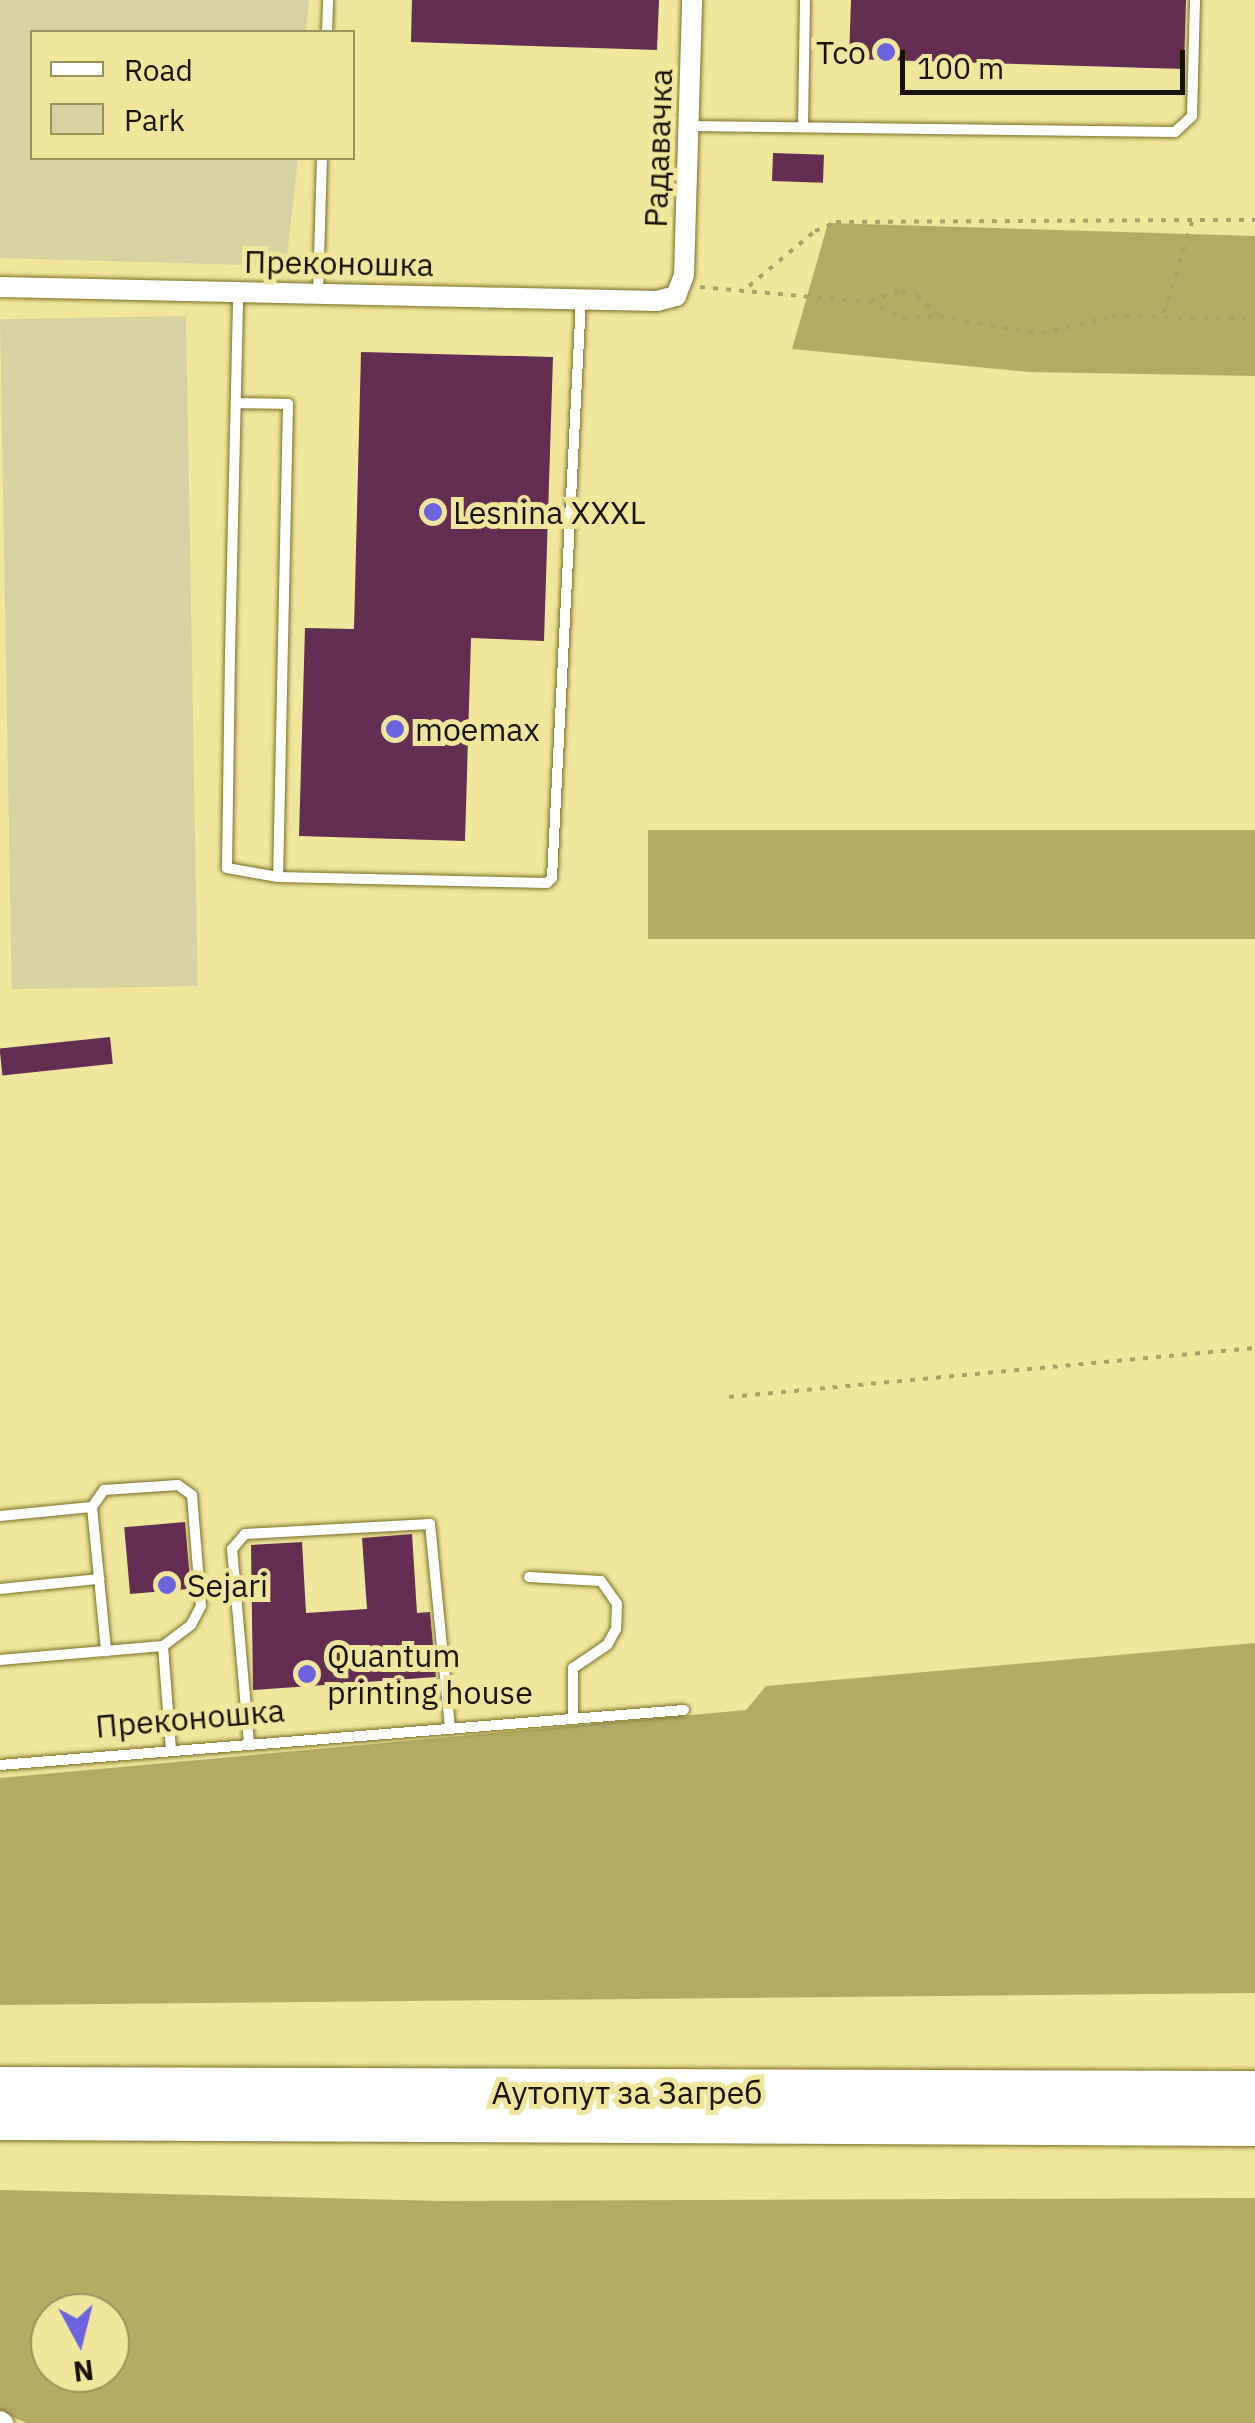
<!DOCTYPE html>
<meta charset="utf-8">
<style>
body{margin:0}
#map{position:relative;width:1255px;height:2423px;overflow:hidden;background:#efe69b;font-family:"IBM Plex Sans",sans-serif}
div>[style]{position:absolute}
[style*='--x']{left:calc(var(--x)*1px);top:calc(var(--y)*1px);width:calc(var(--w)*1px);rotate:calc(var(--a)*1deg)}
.green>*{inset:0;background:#d7d1a2;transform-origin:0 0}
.forest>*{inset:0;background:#b3aa65;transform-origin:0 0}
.building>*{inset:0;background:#642d52;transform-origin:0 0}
.path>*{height:4px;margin-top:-2px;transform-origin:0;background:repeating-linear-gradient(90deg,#a8a068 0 5px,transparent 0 13px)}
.roads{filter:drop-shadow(0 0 2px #786f25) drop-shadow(0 0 2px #786f25)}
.lane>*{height:10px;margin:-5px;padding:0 5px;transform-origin:5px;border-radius:5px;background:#fff}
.street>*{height:20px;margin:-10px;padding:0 10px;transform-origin:10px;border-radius:10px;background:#fff}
.highway>*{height:38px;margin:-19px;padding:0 19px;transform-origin:19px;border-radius:19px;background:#fff}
.dots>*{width:28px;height:28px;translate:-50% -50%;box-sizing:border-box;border:5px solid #efe69b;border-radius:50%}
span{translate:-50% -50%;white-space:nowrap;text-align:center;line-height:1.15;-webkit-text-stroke:10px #efe69b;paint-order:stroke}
.poi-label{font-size:32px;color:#171300}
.right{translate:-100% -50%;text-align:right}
.left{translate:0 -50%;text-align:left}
.street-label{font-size:32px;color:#171300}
.legend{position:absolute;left:30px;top:30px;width:325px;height:130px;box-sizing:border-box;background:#efe69b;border:2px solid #99925d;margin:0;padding:12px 18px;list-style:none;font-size:30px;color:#171300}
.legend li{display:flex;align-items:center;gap:20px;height:50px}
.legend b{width:50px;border:2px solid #99925d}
.north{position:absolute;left:30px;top:2293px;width:100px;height:100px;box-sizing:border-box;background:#efe69b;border:2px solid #99925d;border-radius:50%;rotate:173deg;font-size:28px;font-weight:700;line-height:40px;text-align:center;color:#171300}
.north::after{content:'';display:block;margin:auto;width:35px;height:45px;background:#6b64de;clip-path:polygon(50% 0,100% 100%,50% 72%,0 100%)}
.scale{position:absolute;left:900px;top:50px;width:285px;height:45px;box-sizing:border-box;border:5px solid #171300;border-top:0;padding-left:12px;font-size:30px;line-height:35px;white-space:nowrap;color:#171300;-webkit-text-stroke:8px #efe69b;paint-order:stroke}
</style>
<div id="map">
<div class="green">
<i style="clip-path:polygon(0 0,309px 0,306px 32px,32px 32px,32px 158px,298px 158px,286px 266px,0 258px)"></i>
<i style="left:186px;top:316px;width:670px;height:186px;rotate:89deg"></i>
</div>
<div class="forest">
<i style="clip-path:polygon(828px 223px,1255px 236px,1255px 376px,1029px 372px,792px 349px)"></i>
<i style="left:1255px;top:830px;width:109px;height:607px;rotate:90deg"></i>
<i style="clip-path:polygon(1255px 1643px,1255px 1993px,0 2005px,0 1778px,746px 1710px,766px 1686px)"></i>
<i style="clip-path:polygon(evenodd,0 2190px,442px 2201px,1255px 2198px,1255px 2423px,27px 2423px,0 2412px,0 2190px,50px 2313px,110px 2313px,110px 2373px,50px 2373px,50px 2313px)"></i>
</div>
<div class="building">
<i style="clip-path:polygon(412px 0,659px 0,657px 50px,411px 42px)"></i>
<i style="clip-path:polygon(851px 0,1186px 0,1184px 69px,849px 59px)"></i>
<i style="left:773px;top:153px;width:51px;height:28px;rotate:2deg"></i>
<i style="clip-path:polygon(361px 352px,553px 357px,544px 641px,471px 638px,465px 841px,299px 836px,305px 628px,354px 629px)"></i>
<i style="left:110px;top:1037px;width:27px;height:111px;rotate:84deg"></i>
<i style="left:185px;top:1522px;width:67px;height:61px;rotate:85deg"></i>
<i style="clip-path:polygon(412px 1534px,417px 1613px,430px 1612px,436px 1677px,253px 1690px,251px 1545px,302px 1542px,306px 1613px,367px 1609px,362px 1538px)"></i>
</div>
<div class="path">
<i style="--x:749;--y:286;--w:86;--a:-39.8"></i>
<i style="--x:815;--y:231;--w:23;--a:-23"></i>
<i style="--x:836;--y:222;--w:419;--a:-0.3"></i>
<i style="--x:700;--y:287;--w:169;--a:5.1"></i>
<i style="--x:868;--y:302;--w:38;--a:25"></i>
<i style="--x:902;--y:318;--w:37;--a:-3"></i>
<i style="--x:939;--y:316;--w:104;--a:10"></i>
<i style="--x:1041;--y:334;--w:73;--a:-14.2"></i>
<i style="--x:1112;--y:316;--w:143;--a:1.2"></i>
<i style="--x:870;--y:301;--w:33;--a:-18"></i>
<i style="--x:901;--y:291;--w:16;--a:11"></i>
<i style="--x:917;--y:294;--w:31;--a:45"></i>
<i style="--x:1164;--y:313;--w:95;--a:-72.9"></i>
<i style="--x:729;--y:1397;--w:528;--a:-5.32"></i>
</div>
<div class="roads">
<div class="lane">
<i style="--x:327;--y:32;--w:32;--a:-88"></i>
<i style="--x:689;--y:126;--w:486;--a:0.7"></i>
<i style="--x:1175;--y:132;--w:23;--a:-43"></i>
<i style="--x:1192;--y:116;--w:116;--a:-88.5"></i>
<i style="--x:803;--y:127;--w:127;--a:-89.1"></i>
<i style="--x:318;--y:292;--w:134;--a:-88.3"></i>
<i style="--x:236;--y:403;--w:52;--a:1.1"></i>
<i style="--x:288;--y:404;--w:473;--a:91.2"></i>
<i style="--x:278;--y:877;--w:52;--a:-170"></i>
<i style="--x:227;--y:868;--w:214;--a:-89.2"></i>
<i style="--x:230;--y:654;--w:362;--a:-88.7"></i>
<i style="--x:278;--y:877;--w:269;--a:1.3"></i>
<i style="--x:547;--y:883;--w:7;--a:-45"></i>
<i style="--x:552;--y:878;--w:579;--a:-87.13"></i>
<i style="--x:92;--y:1507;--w:145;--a:84.4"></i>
<i style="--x:0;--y:1516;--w:92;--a:-5.6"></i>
<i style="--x:92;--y:1507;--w:21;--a:-55"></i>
<i style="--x:104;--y:1490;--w:74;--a:-3.9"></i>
<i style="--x:178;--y:1485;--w:17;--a:36"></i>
<i style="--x:192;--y:1495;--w:111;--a:85.4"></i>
<i style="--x:201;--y:1606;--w:21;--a:118"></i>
<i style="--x:191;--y:1625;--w:35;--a:143"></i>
<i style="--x:163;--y:1646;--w:164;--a:175.1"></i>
<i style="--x:529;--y:1577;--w:72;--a:3.2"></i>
<i style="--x:601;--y:1581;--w:28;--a:55"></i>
<i style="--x:617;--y:1604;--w:25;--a:92"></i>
<i style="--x:616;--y:1629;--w:18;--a:119"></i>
<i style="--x:607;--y:1645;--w:41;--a:145.9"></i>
<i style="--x:573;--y:1668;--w:50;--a:90"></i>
<i style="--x:0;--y:1589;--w:100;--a:-5.8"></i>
<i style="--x:163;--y:1646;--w:104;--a:85.6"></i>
<i style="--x:249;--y:1743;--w:195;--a:-95"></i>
<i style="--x:232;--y:1549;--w:20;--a:-49"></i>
<i style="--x:245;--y:1534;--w:185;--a:-3.1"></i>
<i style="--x:430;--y:1524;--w:205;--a:84.4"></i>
<i style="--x:0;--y:1765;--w:686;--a:-4.6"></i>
</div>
<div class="street">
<i style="--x:0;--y:287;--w:657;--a:1.22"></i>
<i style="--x:657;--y:301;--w:20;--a:-15"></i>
<i style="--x:676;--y:296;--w:22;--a:-69"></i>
<i style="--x:684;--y:275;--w:275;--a:-88.3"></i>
<i style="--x:0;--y:2421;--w:4;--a:34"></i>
</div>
<div class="highway">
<i style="--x:0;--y:2086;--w:1255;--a:0.18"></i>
<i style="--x:0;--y:2121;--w:1255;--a:0.27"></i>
</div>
</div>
<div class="dots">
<i style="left:886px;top:52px;background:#6b64de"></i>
<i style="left:433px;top:512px;background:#6b64de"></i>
<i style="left:395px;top:729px;background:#6b64de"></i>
<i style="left:167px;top:1585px;background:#6b64de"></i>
<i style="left:307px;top:1674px;background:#6b64de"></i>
</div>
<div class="poi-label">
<span class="right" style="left:866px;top:52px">Tco</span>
<span class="left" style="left:453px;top:512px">Lesnina XXXL</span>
<span class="left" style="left:415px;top:729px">moemax</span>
<span class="left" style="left:187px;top:1585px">Sejari</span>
<span class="left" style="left:327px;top:1674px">Quantum<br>printing house</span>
</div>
<div class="street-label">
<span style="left:658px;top:148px;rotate:-88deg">Радавачка</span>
<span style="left:339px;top:263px;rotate:1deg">Преконошка</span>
<span style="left:190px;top:1718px;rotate:-5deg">Преконошка</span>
<span style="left:627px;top:2092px">Аутопут за Загреб</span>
</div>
<ul class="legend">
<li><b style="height:12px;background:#fff"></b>Road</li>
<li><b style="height:28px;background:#d7d1a2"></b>Park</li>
</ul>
<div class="north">N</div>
<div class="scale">100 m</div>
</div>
